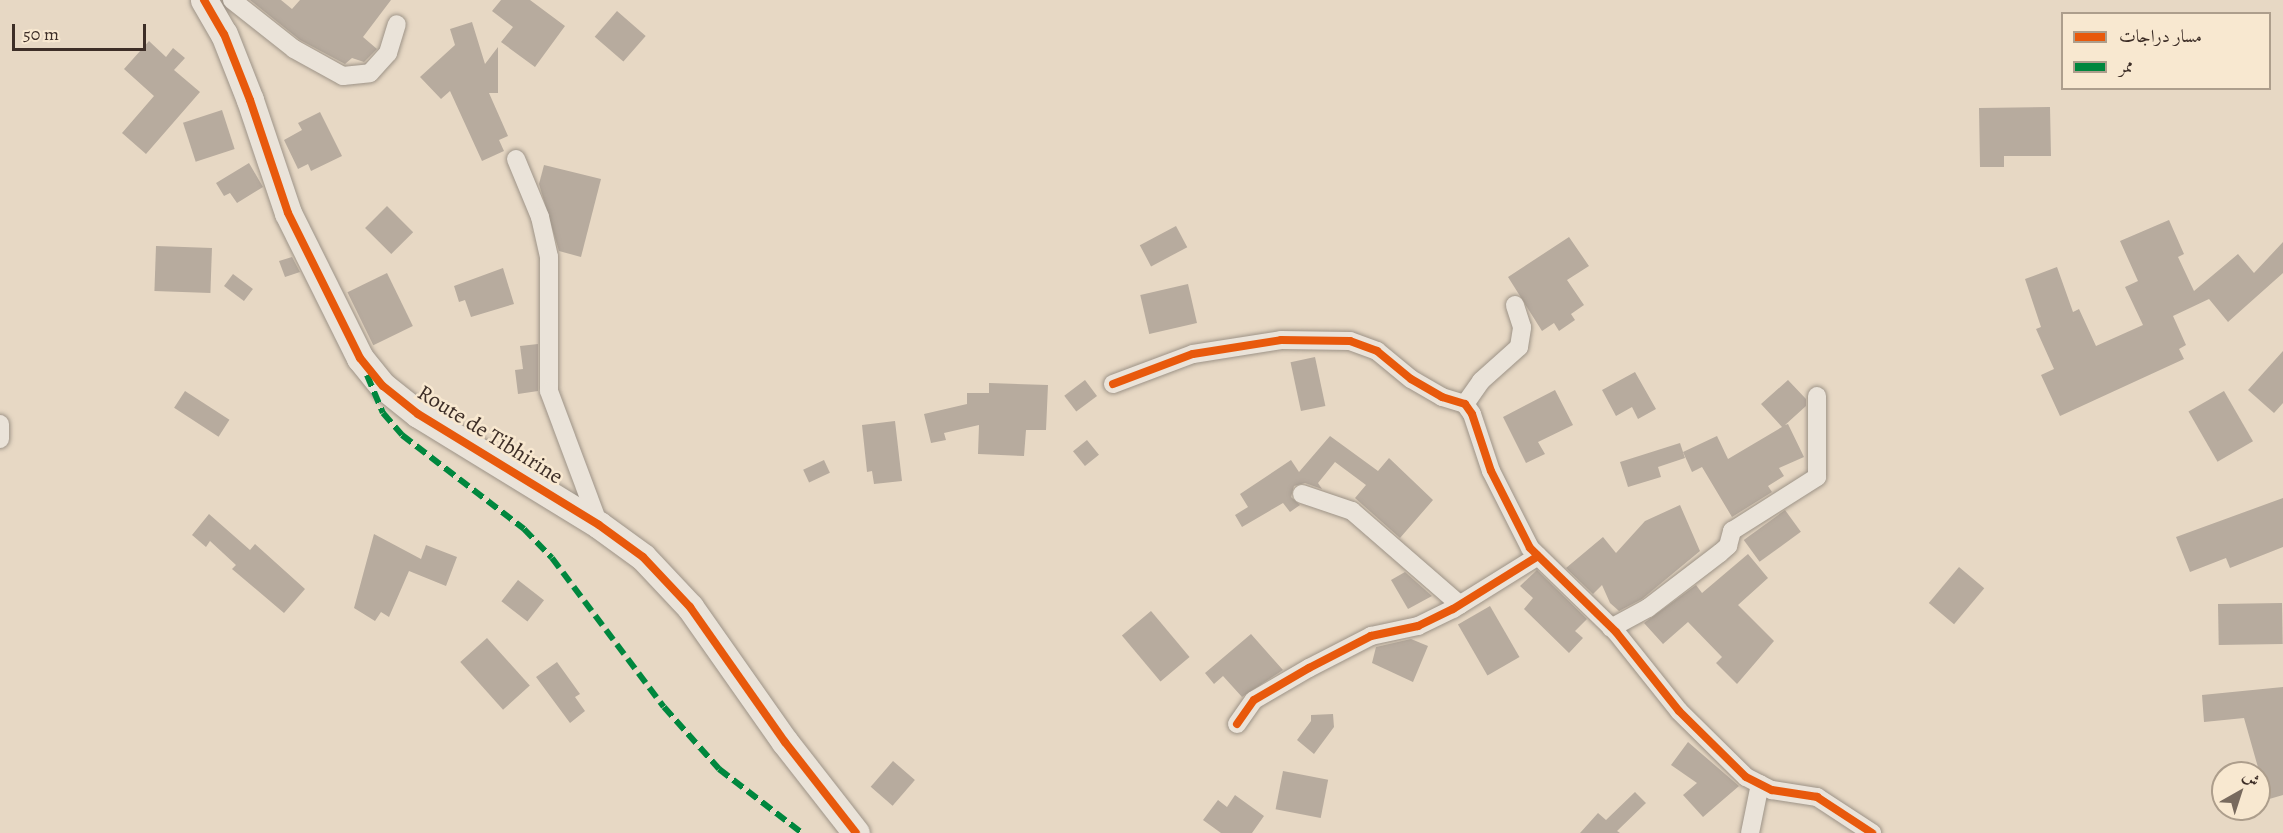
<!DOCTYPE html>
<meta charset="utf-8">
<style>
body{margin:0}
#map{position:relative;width:2283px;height:833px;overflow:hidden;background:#e7d8c4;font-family:Alegreya,Amiri,serif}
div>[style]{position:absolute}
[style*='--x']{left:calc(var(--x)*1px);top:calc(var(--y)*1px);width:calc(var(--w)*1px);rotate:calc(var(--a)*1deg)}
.building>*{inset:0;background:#b7ab9e;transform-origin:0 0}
.roads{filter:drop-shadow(0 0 2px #9d9387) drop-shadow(0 0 2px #9d9387)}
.street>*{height:18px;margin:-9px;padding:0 9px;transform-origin:9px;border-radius:9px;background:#eae3d9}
.secondary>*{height:27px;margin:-13.5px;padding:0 13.5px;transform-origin:13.5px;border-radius:13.5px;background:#eae3d9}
.quiet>*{height:6px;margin-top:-3px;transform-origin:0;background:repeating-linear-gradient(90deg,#00873e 0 12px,transparent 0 18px)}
.cycleway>*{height:8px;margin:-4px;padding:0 4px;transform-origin:4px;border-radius:4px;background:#e8590c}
span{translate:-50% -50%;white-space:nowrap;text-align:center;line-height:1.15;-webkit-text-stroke:5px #f8e8d0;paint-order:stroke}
.street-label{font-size:22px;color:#3d2e27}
.legend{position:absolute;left:2061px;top:12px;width:210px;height:78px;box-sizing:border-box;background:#f8e8d0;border:2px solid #ad9e8c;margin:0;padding:8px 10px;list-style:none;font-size:18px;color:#3d2e27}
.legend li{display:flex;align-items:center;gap:12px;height:30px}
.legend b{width:30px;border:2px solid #ad9e8c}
.north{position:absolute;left:2211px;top:761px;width:60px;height:60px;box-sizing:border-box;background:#f8e8d0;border:2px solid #ad9e8c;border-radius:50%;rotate:39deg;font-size:16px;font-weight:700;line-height:24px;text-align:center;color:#3d2e27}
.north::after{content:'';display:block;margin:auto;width:21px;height:27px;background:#786a5e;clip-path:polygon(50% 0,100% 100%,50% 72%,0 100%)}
.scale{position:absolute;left:12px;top:24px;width:134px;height:27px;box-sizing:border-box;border:3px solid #3d2e27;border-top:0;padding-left:8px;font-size:18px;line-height:21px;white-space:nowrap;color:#3d2e27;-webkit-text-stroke:4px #f8e8d0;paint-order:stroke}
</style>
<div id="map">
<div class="building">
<i style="clip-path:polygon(250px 0,281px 0,292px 9px,300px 0,391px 0,363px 37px,377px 49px,364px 62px,352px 58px,345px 64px,300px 40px)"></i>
<i style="clip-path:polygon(501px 0,530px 0,565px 26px,535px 67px,501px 42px,513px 27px,492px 11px)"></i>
<i style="left:617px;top:11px;width:38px;height:34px;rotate:41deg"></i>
<i style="clip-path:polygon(472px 22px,485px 64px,498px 47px,498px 93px,489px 93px,508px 136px,499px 140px,504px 151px,482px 161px,450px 91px,441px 99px,420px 77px,455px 45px,450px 29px)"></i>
<i style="clip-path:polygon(149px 41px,166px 57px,173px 48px,185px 58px,174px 70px,200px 92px,146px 154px,122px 133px,154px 96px,124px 69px)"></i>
<i style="clip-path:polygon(2050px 107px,2051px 156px,2004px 156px,2004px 167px,1980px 167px,1979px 108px)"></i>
<i style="left:222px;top:110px;width:41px;height:41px;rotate:72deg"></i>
<i style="clip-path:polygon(320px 112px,342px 156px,311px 171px,308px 164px,298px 169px,284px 140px,302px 130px,298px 123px)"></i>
<i style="clip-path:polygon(249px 163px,263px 187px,237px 203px,230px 193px,224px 196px,216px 183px)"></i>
<i style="clip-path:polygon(544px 165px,601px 179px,581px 257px,559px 251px,539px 184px)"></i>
<i style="left:387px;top:206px;width:37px;height:31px;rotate:45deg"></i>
<i style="clip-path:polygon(2169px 220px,2184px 254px,2178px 257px,2194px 291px,2238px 254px,2254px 273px,2283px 242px,2283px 273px,2228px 322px,2209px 299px,2173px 316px,2186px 345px,2179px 349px,2184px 359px,2060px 416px,2041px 375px,2054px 369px,2036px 329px,2041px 327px,2025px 279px,2057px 267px,2073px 312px,2079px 309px,2096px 346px,2143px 325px,2125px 287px,2138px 281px,2120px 241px)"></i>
<i style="left:1176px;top:226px;width:24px;height:41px;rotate:62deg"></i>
<i style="clip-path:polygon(1569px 237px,1589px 266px,1567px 280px,1584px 305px,1571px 314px,1575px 320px,1559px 331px,1554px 323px,1542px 331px,1508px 277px)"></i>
<i style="left:156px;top:246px;width:56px;height:45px;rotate:2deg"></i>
<i style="clip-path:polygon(292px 257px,300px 272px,285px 277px,279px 261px)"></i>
<i style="clip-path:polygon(503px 268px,514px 304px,471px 317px,465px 300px,459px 302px,454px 286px)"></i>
<i style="left:387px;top:273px;width:59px;height:44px;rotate:64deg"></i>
<i style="left:233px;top:274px;width:25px;height:15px;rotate:37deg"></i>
<i style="left:1188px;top:284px;width:40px;height:49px;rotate:77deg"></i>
<i style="clip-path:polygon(538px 344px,538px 391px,518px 394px,515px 370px,523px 369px,520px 346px)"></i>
<i style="clip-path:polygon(2283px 351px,2283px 403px,2274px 413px,2248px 390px)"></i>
<i style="left:1315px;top:357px;width:50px;height:25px;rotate:78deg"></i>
<i style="clip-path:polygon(1635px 372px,1656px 409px,1638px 419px,1632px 407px,1616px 416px,1602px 390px)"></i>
<i style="left:1085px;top:380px;width:20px;height:26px;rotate:53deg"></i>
<i style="clip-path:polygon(1788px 380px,1806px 399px,1806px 406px,1785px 425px,1788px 424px,1804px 457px,1779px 468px,1784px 476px,1768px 486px,1772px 492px,1732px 517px,1702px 467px,1692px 472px,1683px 452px,1717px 436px,1728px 459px,1782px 427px,1761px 404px)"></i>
<i style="clip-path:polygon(989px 383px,1048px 385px,1046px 430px,1026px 430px,1024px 456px,978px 454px,979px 425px,944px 433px,946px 440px,931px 443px,924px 414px,967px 404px,967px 393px,989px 393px)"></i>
<i style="clip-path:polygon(1555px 390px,1573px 425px,1538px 442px,1545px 454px,1526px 463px,1503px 417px)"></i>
<i style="left:185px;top:391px;width:53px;height:20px;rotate:33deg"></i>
<i style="left:2224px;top:391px;width:58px;height:41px;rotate:60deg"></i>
<i style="clip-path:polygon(895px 421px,902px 481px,874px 484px,872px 471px,867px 472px,862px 425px)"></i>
<i style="clip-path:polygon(1330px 436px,1378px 471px,1389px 458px,1433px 500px,1400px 538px,1355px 498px,1366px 485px,1335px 462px,1318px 483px,1322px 489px,1305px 483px,1294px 486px,1291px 497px,1300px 505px,1290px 512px,1283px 503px,1242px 527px,1235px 515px,1248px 507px,1240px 494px,1291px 460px,1299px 472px)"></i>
<i style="left:1087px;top:440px;width:19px;height:18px;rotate:51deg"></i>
<i style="clip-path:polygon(1680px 443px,1685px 458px,1658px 467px,1661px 477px,1628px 487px,1620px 462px)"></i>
<i style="left:824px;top:460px;width:14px;height:23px;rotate:65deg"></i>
<i style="clip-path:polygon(2283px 498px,2283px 547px,2230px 568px,2226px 558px,2190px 572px,2176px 537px)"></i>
<i style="clip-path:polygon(1680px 505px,1700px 551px,1642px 599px,1619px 611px,1610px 603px,1602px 585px,1593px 594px,1566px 568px,1603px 537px,1616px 553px,1645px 521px)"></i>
<i style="left:1785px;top:510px;width:27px;height:51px;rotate:54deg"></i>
<i style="clip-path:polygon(209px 514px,250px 550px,255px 544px,305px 589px,284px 613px,232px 569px,236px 565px,210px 541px,206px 547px,192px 535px)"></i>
<i style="clip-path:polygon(374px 534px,421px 559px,426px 545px,457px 557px,446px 586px,409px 571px,389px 617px,381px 612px,375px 621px,354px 608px)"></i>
<i style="clip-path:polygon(1748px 554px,1768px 578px,1738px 605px,1774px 641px,1737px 684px,1716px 663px,1722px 657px,1688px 622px,1663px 644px,1644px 623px,1696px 585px,1702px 593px)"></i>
<i style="left:1959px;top:567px;width:33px;height:47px;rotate:40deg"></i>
<i style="clip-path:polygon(1537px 570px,1587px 619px,1575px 631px,1583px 638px,1569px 653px,1524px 609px,1533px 598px,1520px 586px)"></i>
<i style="clip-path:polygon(1405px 572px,1432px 596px,1408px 609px,1391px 580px)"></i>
<i style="left:518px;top:580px;width:33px;height:27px;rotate:38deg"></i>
<i style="left:2282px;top:603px;width:41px;height:64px;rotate:89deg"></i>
<i style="left:1490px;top:606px;width:59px;height:37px;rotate:60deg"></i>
<i style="left:1151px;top:611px;width:60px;height:38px;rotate:50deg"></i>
<i style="clip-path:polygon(1251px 634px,1283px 670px,1242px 697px,1223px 676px,1214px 684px,1205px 673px)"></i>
<i style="left:487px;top:638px;width:64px;height:36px;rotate:48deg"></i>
<i style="clip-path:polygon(1411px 639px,1428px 646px,1413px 682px,1372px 663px,1376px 647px)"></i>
<i style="clip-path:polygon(557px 662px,580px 694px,575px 697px,585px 711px,570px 723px,536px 677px)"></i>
<i style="clip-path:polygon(2283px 687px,2283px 795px,2259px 802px,2259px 771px,2244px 718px,2204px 722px,2202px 695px)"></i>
<i style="clip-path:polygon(1333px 714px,1334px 727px,1314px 754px,1297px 740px,1311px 721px,1311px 715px)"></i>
<i style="clip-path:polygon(1688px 742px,1739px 786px,1703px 817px,1683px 795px,1697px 783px,1671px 765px)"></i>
<i style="left:893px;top:761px;width:29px;height:34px;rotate:41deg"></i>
<i style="left:1283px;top:771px;width:46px;height:39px;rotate:11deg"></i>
<i style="clip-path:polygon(1635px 792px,1646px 803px,1617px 831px,1620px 833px,1580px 833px,1598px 813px,1606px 820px)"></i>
<i style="clip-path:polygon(1235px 795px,1264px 816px,1252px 833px,1221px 833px,1203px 820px,1218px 800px,1227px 807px)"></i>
</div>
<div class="roads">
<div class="street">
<i style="--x:232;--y:0;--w:79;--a:38.3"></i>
<i style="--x:294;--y:49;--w:56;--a:28.9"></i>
<i style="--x:343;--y:76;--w:27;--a:-6"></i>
<i style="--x:370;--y:73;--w:27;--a:-48"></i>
<i style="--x:388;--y:53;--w:30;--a:-73"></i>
<i style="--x:516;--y:159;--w:63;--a:67.5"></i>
<i style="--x:540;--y:217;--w:41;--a:77.3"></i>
<i style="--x:549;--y:257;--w:134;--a:90"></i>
<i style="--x:549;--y:391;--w:143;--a:69.5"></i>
<i style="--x:1113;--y:384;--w:85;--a:-20.6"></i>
<i style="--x:1193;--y:354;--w:89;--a:-9"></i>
<i style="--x:1281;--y:340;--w:69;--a:0.8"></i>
<i style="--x:1350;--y:341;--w:29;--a:20"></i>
<i style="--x:1377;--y:351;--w:44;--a:39.5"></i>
<i style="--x:1411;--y:379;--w:36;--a:30"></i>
<i style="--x:1442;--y:397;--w:24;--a:17"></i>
<i style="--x:1465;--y:404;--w:12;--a:55"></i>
<i style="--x:1472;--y:414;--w:60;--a:71.6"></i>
<i style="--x:1491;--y:471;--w:86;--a:63.1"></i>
<i style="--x:1530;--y:548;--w:120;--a:44.3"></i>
<i style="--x:1616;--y:632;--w:101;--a:51.4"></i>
<i style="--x:1679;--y:711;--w:94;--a:44.6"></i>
<i style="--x:1746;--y:777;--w:29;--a:27"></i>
<i style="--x:1772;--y:790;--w:46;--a:8.8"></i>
<i style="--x:1817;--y:797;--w:66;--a:33.2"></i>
<i style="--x:1465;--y:404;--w:28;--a:-55"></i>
<i style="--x:1481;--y:381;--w:51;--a:-41.8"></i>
<i style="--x:1519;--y:347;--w:20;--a:-81"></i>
<i style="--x:1522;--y:327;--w:23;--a:-108"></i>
<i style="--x:0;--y:424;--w:15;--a:90"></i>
<i style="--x:1302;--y:494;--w:53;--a:18.8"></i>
<i style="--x:1352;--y:511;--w:143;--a:41"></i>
<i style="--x:1611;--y:628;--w:42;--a:-28.4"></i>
<i style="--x:1648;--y:608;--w:91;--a:-37.4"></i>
<i style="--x:1720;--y:553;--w:11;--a:-41"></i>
<i style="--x:1728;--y:546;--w:16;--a:-75"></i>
<i style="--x:1732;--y:531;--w:101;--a:-32.4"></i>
<i style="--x:1817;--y:477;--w:81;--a:-90"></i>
<i style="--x:1237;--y:724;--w:29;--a:-55"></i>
<i style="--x:1254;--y:700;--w:64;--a:-30.2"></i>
<i style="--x:1309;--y:668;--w:70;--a:-27.3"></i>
<i style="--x:1371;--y:636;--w:48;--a:-12"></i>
<i style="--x:1418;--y:626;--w:39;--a:-26"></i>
<i style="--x:1453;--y:609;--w:100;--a:-31.9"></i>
<i style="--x:1750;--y:833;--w:50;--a:-78.5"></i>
</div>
<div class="secondary">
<i style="--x:204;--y:0;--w:39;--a:60"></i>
<i style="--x:224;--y:34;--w:71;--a:68.5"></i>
<i style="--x:250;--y:100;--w:119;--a:71.4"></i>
<i style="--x:288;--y:213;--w:162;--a:63.6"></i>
<i style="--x:360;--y:358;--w:36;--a:51"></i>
<i style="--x:383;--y:386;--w:45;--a:38.7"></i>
<i style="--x:418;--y:414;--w:212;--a:31.5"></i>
<i style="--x:599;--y:525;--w:54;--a:36"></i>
<i style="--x:643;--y:557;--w:69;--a:46.8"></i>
<i style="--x:690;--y:607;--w:165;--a:54.9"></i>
<i style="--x:785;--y:742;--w:115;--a:52"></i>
</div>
</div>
<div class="quiet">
<i style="--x:367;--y:375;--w:41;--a:67.2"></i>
<i style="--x:383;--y:413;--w:29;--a:49"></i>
<i style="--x:402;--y:435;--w:154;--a:37.6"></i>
<i style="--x:524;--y:529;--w:40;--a:46"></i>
<i style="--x:552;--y:558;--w:186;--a:53.1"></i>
<i style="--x:664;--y:707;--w:83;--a:48.4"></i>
<i style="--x:719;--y:769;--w:105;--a:37.6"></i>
</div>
<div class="cycleway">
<i style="--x:204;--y:0;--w:39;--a:60"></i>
<i style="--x:224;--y:34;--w:71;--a:68.5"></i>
<i style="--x:250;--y:100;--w:119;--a:71.4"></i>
<i style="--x:288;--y:213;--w:162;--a:63.6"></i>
<i style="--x:360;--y:358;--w:36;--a:51"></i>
<i style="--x:383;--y:386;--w:45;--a:38.7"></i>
<i style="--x:418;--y:414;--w:212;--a:31.5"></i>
<i style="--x:599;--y:525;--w:54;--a:36"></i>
<i style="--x:643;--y:557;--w:69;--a:46.8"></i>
<i style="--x:690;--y:607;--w:165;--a:54.9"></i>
<i style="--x:785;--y:742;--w:115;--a:52"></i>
<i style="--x:1113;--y:384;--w:85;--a:-20.6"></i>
<i style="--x:1193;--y:354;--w:89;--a:-9"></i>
<i style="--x:1281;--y:340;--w:69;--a:0.8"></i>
<i style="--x:1350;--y:341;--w:29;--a:20"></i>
<i style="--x:1377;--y:351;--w:44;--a:39.5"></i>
<i style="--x:1411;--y:379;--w:36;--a:30"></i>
<i style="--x:1442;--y:397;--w:24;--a:17"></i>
<i style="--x:1465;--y:404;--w:12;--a:55"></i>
<i style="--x:1472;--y:414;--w:60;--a:71.6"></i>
<i style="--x:1491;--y:471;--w:86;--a:63.1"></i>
<i style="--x:1530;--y:548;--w:120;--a:44.3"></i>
<i style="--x:1616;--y:632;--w:101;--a:51.4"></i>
<i style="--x:1679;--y:711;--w:94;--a:44.6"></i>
<i style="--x:1746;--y:777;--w:29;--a:27"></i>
<i style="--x:1772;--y:790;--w:46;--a:8.8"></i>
<i style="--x:1817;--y:797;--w:66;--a:33.2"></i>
<i style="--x:1237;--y:724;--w:29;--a:-55"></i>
<i style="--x:1254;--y:700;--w:64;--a:-30.2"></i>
<i style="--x:1309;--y:668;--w:70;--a:-27.3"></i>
<i style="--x:1371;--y:636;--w:48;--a:-12"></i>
<i style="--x:1418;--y:626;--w:39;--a:-26"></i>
<i style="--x:1453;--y:609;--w:100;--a:-31.9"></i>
</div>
<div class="street-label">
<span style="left:490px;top:435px;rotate:32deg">Route de Tibhirine</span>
</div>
<ul class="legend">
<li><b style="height:8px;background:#e8590c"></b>مسار دراجات</li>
<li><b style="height:8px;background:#00873e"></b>ممر</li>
</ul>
<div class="north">ش</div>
<div class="scale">50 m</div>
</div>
